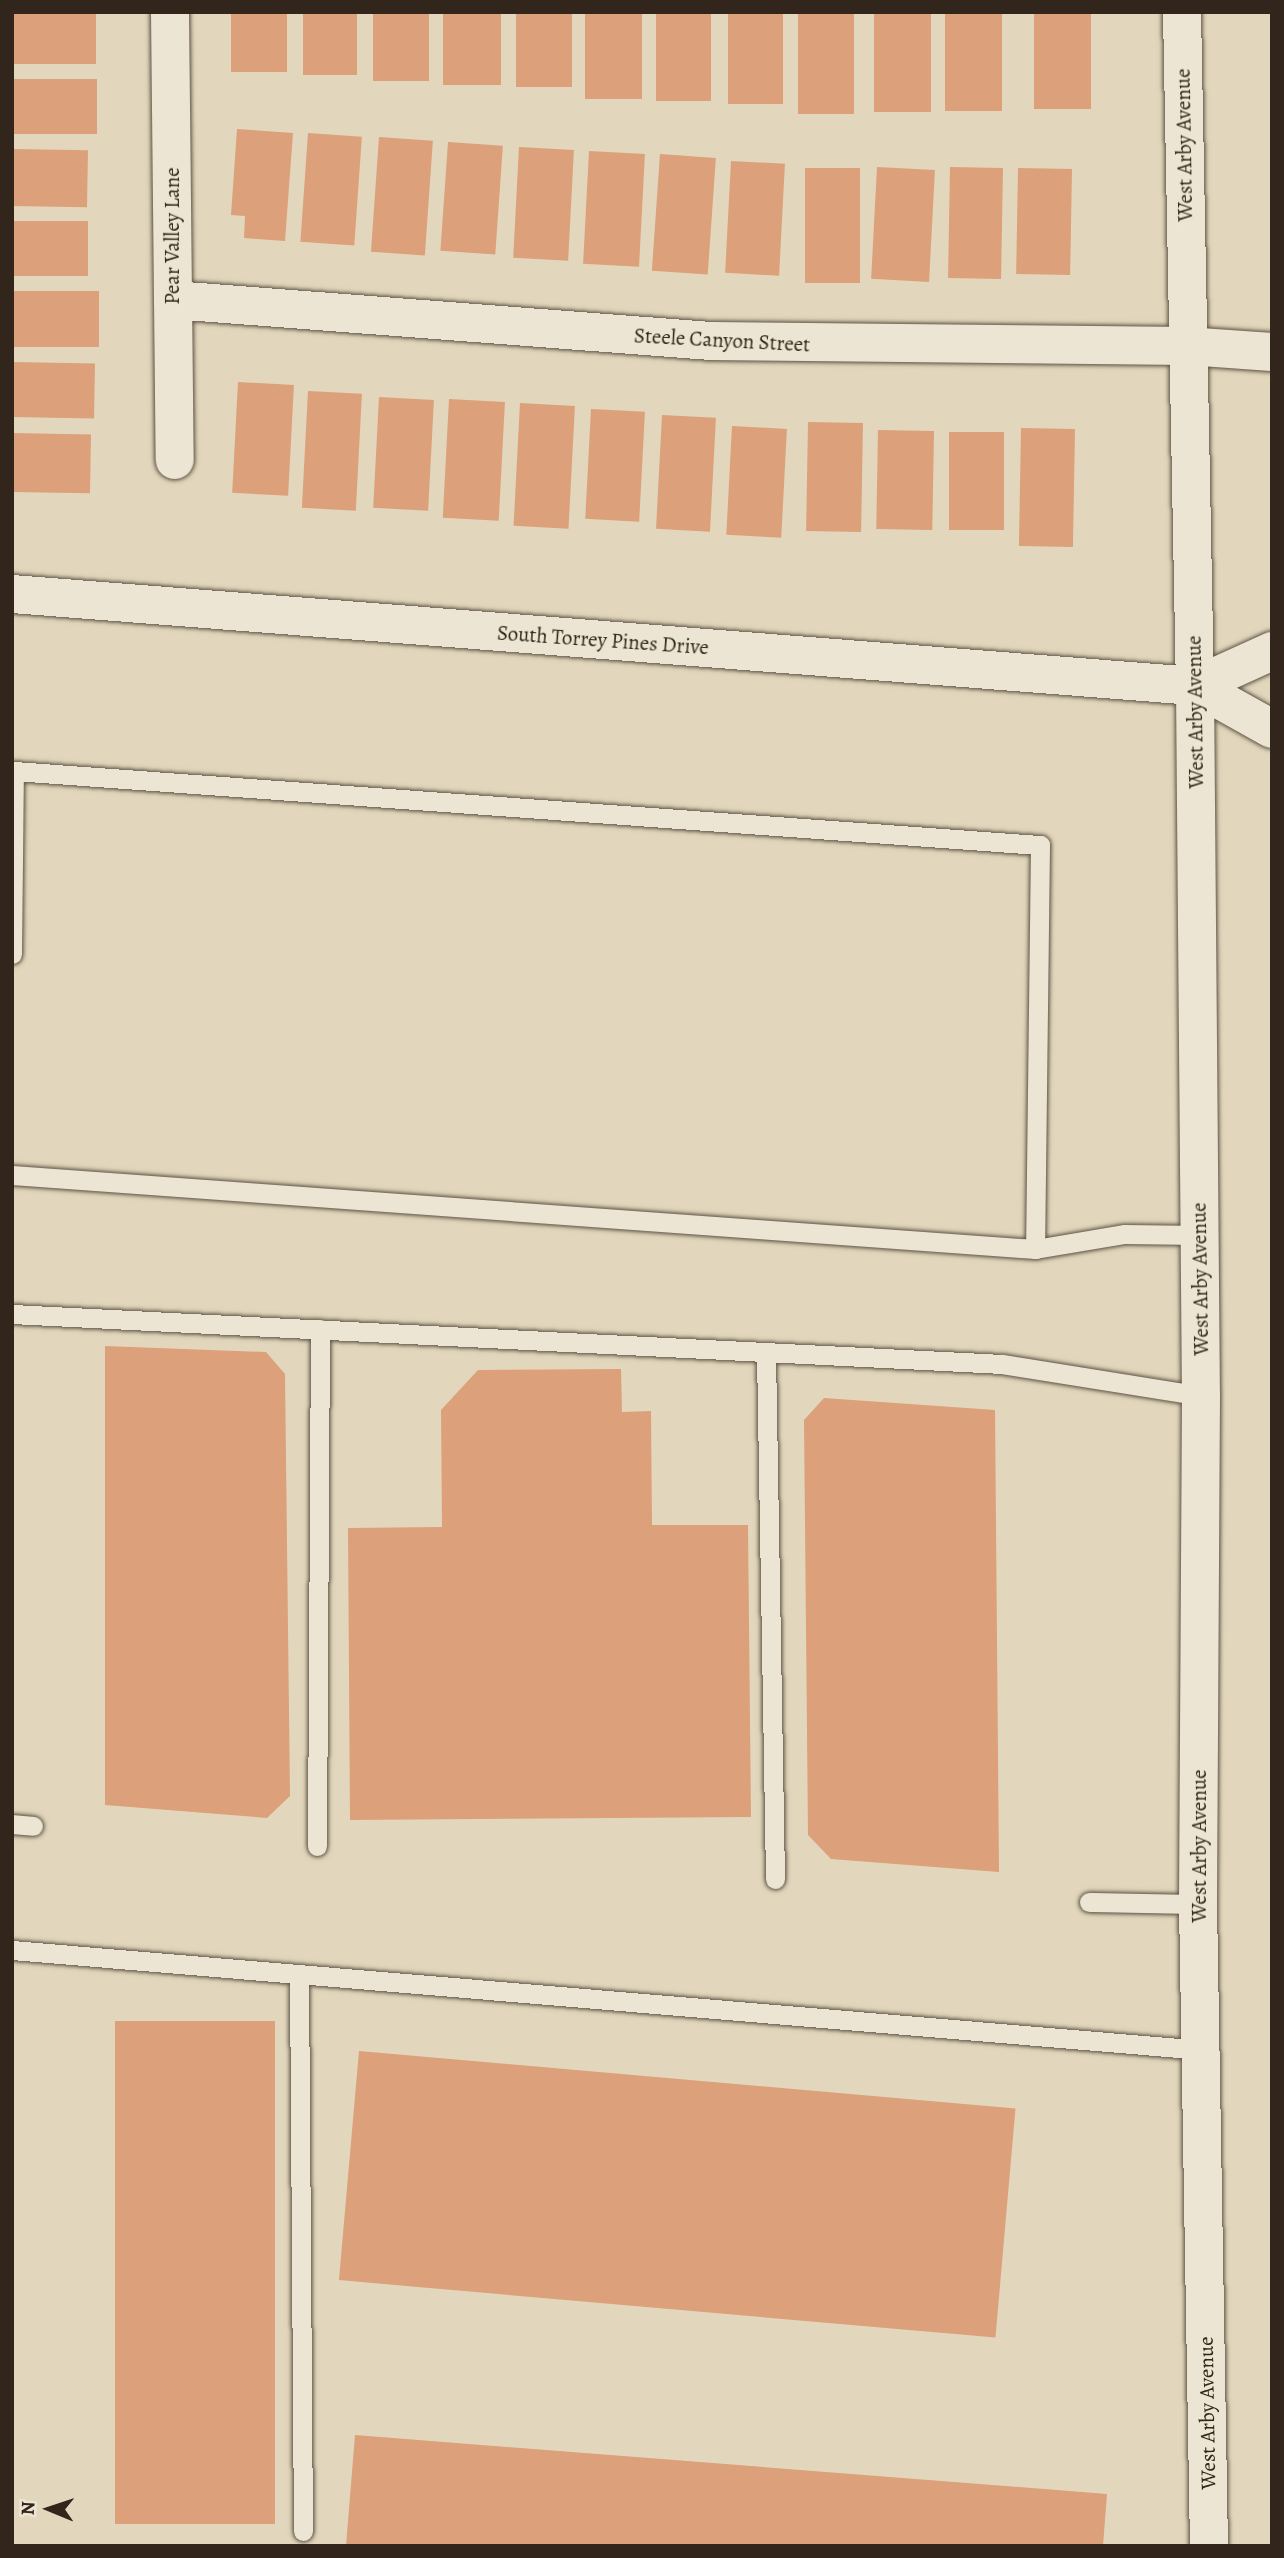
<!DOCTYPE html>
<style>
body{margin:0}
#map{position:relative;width:1284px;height:2558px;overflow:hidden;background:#e2d7bc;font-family:Alegreya,serif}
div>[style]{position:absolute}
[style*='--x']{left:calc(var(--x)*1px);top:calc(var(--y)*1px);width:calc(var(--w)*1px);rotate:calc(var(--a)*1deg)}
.building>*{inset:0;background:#dca07b;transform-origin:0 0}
.roads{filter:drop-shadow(0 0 2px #5e5244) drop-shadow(0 0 2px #5e5244)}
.lane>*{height:19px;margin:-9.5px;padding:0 9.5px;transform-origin:9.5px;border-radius:9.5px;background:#ece5d3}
.street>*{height:38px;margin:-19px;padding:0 19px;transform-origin:19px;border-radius:19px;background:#ece5d3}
.secondary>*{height:38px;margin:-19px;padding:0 19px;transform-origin:19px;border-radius:19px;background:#ece5d3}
span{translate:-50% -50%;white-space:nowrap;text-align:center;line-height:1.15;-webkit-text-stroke:6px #ece5d3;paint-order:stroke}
.street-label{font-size:21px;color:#32261c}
.frame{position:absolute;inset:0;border:14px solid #32261c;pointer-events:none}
.north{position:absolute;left:14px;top:2474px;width:70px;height:70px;-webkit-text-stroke:5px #ece5d3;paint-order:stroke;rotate:272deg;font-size:19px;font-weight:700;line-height:28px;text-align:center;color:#32261c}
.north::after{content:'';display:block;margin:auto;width:24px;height:32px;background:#32261c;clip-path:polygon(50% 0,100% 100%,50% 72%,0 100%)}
</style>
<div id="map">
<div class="building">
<i style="left:12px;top:12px;width:84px;height:52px"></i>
<i style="left:231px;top:12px;width:56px;height:60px"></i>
<i style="left:303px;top:12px;width:54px;height:63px"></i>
<i style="left:373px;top:12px;width:56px;height:69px"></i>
<i style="left:443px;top:12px;width:58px;height:73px"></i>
<i style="left:516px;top:12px;width:56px;height:75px"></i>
<i style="left:585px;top:12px;width:57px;height:87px"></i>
<i style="left:656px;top:12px;width:55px;height:89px"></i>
<i style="left:728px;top:12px;width:55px;height:92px"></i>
<i style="left:798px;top:12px;width:56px;height:102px"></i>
<i style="left:874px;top:12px;width:57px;height:100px"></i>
<i style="left:945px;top:12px;width:57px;height:99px"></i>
<i style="left:1034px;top:12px;width:57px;height:97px"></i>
<i style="left:12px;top:79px;width:85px;height:55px"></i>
<i style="clip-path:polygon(237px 129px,293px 133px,285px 241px,244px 238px,245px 216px,231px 215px)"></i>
<i style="left:308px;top:133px;width:54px;height:109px;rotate:4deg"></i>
<i style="left:379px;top:137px;width:54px;height:115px;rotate:4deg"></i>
<i style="left:448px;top:142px;width:55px;height:109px;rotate:4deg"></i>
<i style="left:519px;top:147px;width:55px;height:111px;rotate:3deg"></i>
<i style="left:12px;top:149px;width:76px;height:57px;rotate:1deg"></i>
<i style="left:589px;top:151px;width:56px;height:113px;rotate:3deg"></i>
<i style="left:660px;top:154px;width:56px;height:117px;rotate:4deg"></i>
<i style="left:731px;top:161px;width:54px;height:112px;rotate:3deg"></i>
<i style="left:877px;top:167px;width:58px;height:112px;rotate:3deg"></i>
<i style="left:950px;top:167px;width:53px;height:111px;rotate:1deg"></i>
<i style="left:860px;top:168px;width:115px;height:55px;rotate:90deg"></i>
<i style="left:1018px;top:168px;width:54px;height:106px;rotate:1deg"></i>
<i style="left:12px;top:221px;width:76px;height:55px"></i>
<i style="left:12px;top:291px;width:87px;height:56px"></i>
<i style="left:12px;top:362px;width:83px;height:55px;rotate:1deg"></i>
<i style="left:238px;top:382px;width:56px;height:111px;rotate:3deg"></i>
<i style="left:308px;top:391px;width:54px;height:117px;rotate:3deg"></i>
<i style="left:379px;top:397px;width:55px;height:111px;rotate:3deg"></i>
<i style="left:449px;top:399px;width:56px;height:119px;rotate:3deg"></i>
<i style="left:520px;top:403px;width:55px;height:123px;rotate:3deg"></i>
<i style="left:591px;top:409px;width:54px;height:110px;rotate:3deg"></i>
<i style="left:662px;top:415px;width:54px;height:114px;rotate:3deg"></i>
<i style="left:808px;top:422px;width:55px;height:109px;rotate:1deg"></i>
<i style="left:732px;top:426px;width:55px;height:109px;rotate:3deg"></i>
<i style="left:1021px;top:428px;width:54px;height:118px;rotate:1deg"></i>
<i style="left:878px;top:430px;width:56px;height:99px;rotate:1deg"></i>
<i style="left:949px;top:432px;width:55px;height:98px"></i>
<i style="left:12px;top:433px;width:79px;height:59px;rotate:1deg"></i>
<i style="clip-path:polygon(105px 1346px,266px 1352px,285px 1374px,290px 1796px,267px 1818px,105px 1805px)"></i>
<i style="clip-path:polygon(621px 1369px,622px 1412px,651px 1411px,652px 1525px,748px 1525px,751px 1817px,350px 1820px,348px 1528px,442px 1527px,441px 1410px,478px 1370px)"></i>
<i style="clip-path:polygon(824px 1398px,995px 1410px,999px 1872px,831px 1859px,808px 1835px,804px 1420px)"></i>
<i style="left:275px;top:2021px;width:503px;height:160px;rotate:90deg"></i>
<i style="left:359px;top:2051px;width:659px;height:230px;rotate:5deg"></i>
<i style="clip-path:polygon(355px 2435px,1107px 2494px,1103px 2546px,346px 2546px)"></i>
</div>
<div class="roads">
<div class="lane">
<i style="--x:12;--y:954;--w:183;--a:-89.4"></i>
<i style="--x:14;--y:771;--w:1029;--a:4.13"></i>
<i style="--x:1040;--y:845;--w:404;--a:90.7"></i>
<i style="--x:12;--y:1175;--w:1026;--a:4.14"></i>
<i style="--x:1035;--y:1249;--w:91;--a:-9.5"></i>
<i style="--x:1125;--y:1234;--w:74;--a:0.8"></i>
<i style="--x:12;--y:1314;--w:991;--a:2.89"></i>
<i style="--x:1002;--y:1364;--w:202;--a:9.1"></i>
<i style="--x:766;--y:1352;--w:527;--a:89.02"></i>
<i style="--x:12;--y:1824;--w:21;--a:5"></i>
<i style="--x:317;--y:1846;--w:517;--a:-89.67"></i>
<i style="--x:1089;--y:1902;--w:109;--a:1.1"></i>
<i style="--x:12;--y:1950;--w:1194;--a:4.8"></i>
<i style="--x:299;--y:1975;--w:556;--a:89.59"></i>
</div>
<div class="street">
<i style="--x:170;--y:12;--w:448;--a:89.4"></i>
<i style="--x:1182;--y:12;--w:674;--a:88.9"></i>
<i style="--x:173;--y:300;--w:540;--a:4.36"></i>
<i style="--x:711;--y:341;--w:477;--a:0.6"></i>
<i style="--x:1188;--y:346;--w:84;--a:4.1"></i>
</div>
<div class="secondary">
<i style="--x:12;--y:594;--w:1187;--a:4.45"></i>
<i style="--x:1195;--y:686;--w:88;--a:29.2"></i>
<i style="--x:1195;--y:686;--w:710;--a:89.52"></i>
<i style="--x:1201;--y:1396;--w:508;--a:90.34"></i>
<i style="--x:1198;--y:1904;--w:642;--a:89.02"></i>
<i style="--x:1195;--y:686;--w:85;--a:-24.4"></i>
</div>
</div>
<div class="street-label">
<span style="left:1184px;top:145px;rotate:-91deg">West Arby Avenue</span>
<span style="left:172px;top:236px;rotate:-90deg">Pear Valley Lane</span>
<span style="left:722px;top:340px;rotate:3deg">Steele Canyon Street</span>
<span style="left:603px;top:640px;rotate:4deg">South Torrey Pines Drive</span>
<span style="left:1195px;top:712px;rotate:-91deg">West Arby Avenue</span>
<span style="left:1200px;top:1279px;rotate:-91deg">West Arby Avenue</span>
<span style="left:1199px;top:1846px;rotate:-90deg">West Arby Avenue</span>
<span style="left:1207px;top:2413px;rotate:-91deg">West Arby Avenue</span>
</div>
<div class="frame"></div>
<div class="north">N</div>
</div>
